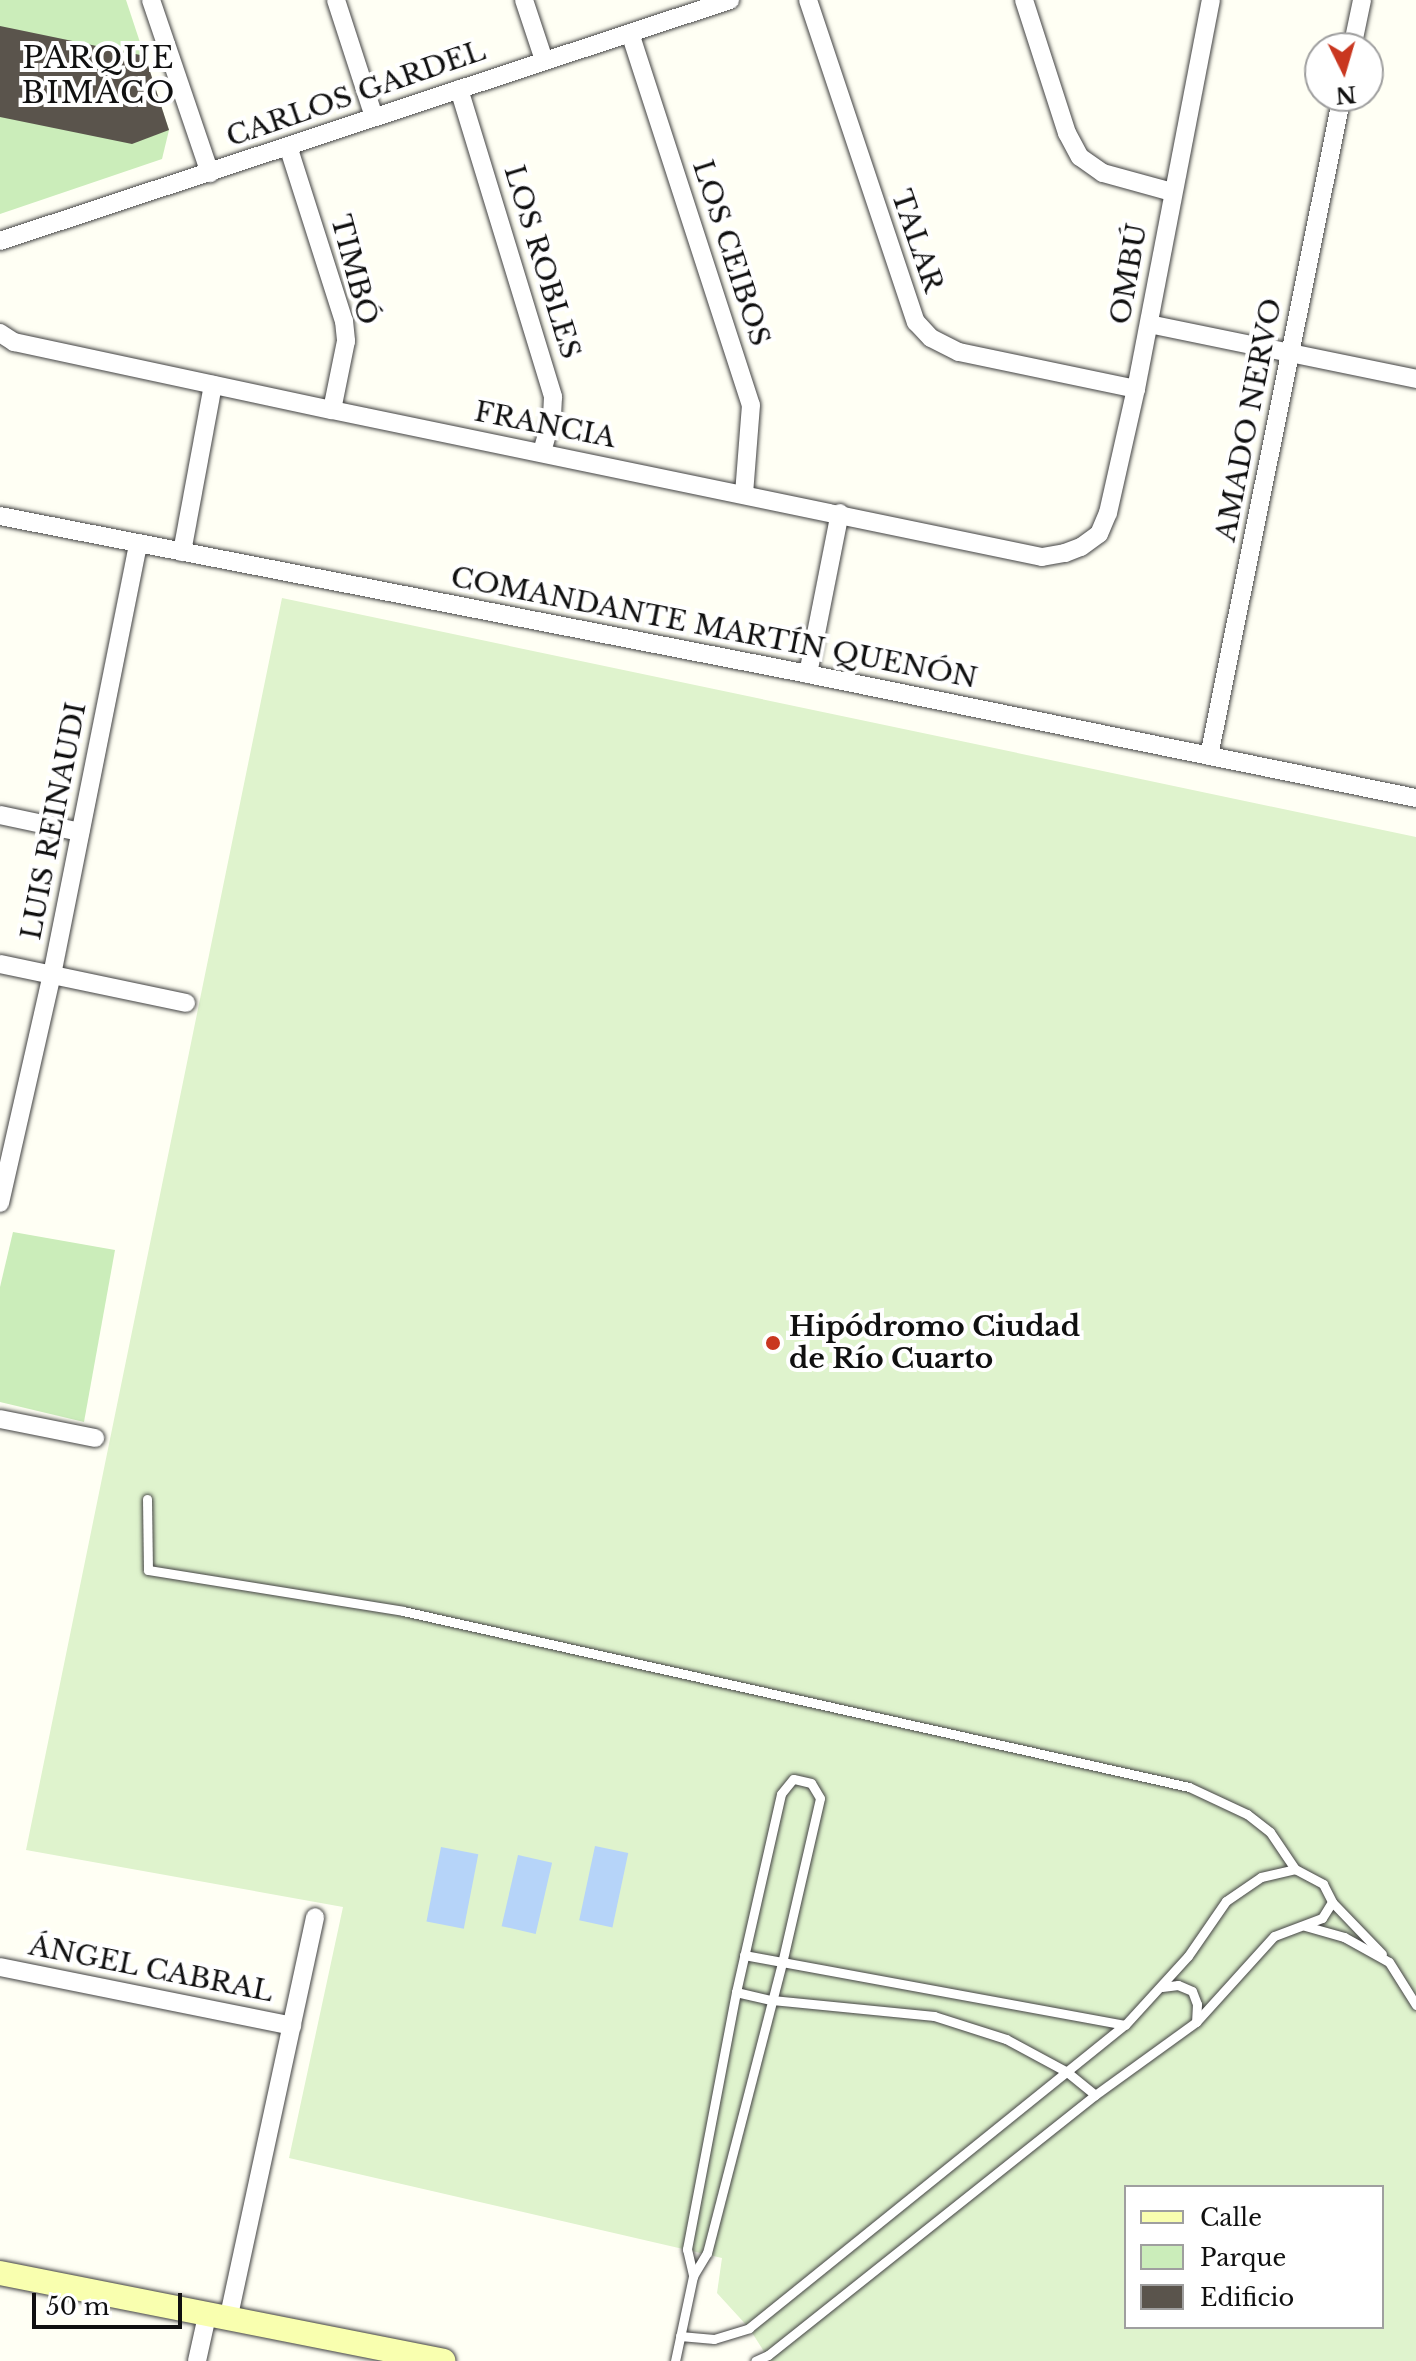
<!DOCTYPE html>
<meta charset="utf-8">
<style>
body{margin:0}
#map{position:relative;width:1416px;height:2361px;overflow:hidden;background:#fffff4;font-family:"Libre Baskerville",serif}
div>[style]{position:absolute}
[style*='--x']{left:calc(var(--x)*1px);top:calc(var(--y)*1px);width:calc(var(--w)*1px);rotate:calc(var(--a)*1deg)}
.green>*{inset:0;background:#cbedba}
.pitch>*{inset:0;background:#dff3cd}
.water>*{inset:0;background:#b6d4f9;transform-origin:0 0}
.building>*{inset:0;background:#5a544c}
.roads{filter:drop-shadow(0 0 2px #434343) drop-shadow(0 0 2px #434343)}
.service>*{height:9px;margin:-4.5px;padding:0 4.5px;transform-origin:4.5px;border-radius:4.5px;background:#fff}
.minor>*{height:18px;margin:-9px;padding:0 9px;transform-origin:9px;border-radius:9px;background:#fff}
.secondary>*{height:24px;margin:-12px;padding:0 12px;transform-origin:12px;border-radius:12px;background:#f9ffaf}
.dots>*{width:22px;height:22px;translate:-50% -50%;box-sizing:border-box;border:4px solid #fff;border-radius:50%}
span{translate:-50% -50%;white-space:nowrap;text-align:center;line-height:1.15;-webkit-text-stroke:8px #fff;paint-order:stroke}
.street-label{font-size:28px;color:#101010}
.poi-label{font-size:28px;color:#101010;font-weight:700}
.left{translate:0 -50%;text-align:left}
.neighbourhood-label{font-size:30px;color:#101010;letter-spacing:2px}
.legend{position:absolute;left:1124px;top:2185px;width:260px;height:144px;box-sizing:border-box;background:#fff;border:2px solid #9f9f9f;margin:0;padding:10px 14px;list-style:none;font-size:24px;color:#101010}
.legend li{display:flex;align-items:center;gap:16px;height:40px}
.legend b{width:40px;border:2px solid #9f9f9f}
.north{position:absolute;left:1304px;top:32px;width:80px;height:80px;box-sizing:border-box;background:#fff;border:2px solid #9f9f9f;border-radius:50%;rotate:175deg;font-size:22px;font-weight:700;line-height:32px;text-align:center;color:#101010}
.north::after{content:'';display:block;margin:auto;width:28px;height:36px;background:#c93720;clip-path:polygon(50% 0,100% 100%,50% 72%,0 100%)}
.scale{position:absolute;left:32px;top:2293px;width:150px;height:36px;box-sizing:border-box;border:4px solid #101010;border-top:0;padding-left:10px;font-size:24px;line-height:28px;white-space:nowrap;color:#101010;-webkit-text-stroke:6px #fff;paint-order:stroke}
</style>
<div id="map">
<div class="green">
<i style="clip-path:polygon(0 0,126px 0,169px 130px,162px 159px,0 214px)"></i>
<i style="clip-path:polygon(13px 1232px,115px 1250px,84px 1422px,0 1402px,0 1287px)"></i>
</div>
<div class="pitch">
<i style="clip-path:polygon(evenodd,282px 598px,1416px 837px,1416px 2361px,770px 2361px,749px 2328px,717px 2293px,722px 2258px,289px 2158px,343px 1907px,26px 1850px,282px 598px,1126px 2187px,1382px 2187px,1382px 2327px,1126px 2327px,1126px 2187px)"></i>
</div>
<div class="water">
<i style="left:595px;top:1846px;width:34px;height:76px;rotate:12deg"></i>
<i style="left:441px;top:1847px;width:38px;height:76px;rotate:11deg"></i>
<i style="left:518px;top:1855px;width:35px;height:73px;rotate:13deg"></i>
</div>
<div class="building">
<i style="clip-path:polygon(0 26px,145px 56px,169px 130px,132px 144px,0 117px)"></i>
</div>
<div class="roads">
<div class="service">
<i style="--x:147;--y:1499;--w:71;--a:89.2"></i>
<i style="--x:148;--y:1570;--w:258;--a:9.1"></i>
<i style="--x:403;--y:1611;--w:805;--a:12.62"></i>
<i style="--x:1189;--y:1787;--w:64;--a:25"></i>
<i style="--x:1247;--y:1814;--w:29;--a:38"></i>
<i style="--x:1270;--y:1832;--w:45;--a:56"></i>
<i style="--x:1332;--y:1902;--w:72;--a:46.1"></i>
<i style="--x:1305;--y:1926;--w:41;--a:15.8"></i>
<i style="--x:1344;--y:1937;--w:51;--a:29.1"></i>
<i style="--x:1389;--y:1962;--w:51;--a:57.9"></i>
<i style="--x:744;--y:1955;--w:387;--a:10.4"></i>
<i style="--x:1162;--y:1987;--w:16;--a:-7"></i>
<i style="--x:1178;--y:1985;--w:15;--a:23"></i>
<i style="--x:1192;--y:1991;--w:14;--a:69"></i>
<i style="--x:1197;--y:2004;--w:18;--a:93"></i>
<i style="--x:736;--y:1992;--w:37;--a:13"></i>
<i style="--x:772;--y:2000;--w:163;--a:5.6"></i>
<i style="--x:934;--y:2016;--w:76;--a:17.7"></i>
<i style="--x:1006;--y:2039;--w:69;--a:28.4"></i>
<i style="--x:1067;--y:2072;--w:36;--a:39"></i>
<i style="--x:680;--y:2336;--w:34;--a:5"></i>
<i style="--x:714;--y:2339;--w:37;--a:-17"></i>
<i style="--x:749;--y:2328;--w:483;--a:-38.9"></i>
<i style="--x:1125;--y:2025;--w:93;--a:-47.6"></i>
<i style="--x:1188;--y:1956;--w:67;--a:-55.4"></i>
<i style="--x:1226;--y:1901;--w:42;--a:-34.4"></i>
<i style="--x:1261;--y:1877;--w:35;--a:-13"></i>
<i style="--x:1295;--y:1869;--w:32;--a:28"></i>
<i style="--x:1323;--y:1884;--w:20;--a:63"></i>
<i style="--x:1332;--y:1902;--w:19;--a:122"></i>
<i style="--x:1322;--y:1918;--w:51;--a:159.4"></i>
<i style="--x:1274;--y:1936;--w:116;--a:132.2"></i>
<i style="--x:1196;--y:2022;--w:125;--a:144.1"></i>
<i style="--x:1095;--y:2095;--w:418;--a:141.5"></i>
<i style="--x:768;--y:2355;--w:14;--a:155"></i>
<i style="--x:675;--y:2361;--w:87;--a:-78"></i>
<i style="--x:693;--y:2276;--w:27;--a:-59"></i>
<i style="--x:707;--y:2253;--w:300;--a:-75.5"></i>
<i style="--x:782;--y:1963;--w:169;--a:-77"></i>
<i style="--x:820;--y:1798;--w:17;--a:-121"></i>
<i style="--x:811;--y:1783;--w:18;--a:-167"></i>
<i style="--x:793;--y:1779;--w:19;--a:129"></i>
<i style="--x:781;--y:1794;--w:203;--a:102.8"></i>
<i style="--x:736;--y:1992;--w:262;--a:100.8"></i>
<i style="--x:687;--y:2249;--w:28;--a:77"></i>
</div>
<div class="minor">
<i style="--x:151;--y:0;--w:183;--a:71.2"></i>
<i style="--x:336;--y:0;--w:123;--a:72"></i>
<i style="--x:524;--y:0;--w:63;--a:71.6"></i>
<i style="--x:808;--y:0;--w:340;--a:71.5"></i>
<i style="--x:916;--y:322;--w:22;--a:47"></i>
<i style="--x:931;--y:338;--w:31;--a:27"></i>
<i style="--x:959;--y:352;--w:181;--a:11.8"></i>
<i style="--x:1024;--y:0;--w:140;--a:72.1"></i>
<i style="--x:1067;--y:133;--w:27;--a:62"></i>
<i style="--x:1080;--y:157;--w:28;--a:35"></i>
<i style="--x:1103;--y:173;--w:72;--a:15.4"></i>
<i style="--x:630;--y:33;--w:391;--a:72"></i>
<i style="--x:751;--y:405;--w:88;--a:94.5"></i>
<i style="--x:1352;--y:48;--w:49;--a:-78.2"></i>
<i style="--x:459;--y:89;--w:322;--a:73"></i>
<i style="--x:553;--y:397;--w:20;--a:93"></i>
<i style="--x:552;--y:417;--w:37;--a:106"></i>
<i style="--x:288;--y:146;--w:184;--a:72.3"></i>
<i style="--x:344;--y:321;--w:20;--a:84"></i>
<i style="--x:346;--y:341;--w:70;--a:101.5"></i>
<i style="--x:0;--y:241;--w:769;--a:-18.27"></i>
<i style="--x:1149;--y:324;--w:273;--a:11.6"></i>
<i style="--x:0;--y:333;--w:17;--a:33"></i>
<i style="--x:14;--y:342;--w:325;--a:12.1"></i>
<i style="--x:332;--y:410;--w:725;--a:11.7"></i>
<i style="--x:1042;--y:557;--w:23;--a:-10"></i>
<i style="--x:1065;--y:553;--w:17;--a:-21"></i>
<i style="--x:1081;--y:547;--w:22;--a:-36"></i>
<i style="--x:1099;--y:534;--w:23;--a:-67"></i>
<i style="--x:1108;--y:513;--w:127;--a:-77.3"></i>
<i style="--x:1136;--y:389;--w:396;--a:-79.1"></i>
<i style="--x:0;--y:516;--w:823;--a:11.06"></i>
<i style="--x:808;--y:674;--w:621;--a:11.53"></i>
<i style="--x:182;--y:552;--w:170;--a:-79.5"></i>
<i style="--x:808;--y:674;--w:164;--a:-78.8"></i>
<i style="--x:1209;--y:756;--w:673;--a:-78.61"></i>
<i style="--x:0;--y:815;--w:82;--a:12"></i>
<i style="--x:0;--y:964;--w:190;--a:11.8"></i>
<i style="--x:0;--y:1203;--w:234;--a:-77.2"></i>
<i style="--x:52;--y:975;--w:440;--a:-78.7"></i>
<i style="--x:0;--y:1419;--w:97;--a:11.3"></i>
<i style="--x:0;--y:1967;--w:298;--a:11.4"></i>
<i style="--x:228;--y:2320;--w:412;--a:-77.8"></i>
<i style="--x:197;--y:2361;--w:46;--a:-77.5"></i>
</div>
<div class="secondary">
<i style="--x:0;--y:2273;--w:452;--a:11.2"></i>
</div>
</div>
<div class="dots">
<i style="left:773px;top:1343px;background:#c93720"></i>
</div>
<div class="street-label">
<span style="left:356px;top:94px;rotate:-19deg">CARLOS GARDEL</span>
<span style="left:917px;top:241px;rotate:71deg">TALAR</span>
<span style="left:731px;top:253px;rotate:72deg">LOS CEIBOS</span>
<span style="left:542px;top:262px;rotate:73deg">LOS ROBLES</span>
<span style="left:354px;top:270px;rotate:75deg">TIMBÓ</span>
<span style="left:1129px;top:274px;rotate:-80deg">OMBÚ</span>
<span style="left:1249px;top:420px;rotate:-79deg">AMADO NERVO</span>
<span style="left:545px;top:425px;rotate:11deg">FRANCIA</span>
<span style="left:714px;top:628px;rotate:11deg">COMANDANTE MARTÍN QUENÓN</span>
<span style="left:54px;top:821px;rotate:-79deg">LUIS REINAUDI</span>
<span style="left:151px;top:1969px;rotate:11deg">ÁNGEL CABRAL</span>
</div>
<div class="poi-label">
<span class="left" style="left:789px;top:1343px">Hipódromo Ciudad<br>de Río Cuarto</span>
</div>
<div class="neighbourhood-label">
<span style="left:99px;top:75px">PARQUE<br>BIMACO</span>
</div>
<ul class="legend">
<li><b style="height:10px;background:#f9ffaf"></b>Calle</li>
<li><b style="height:22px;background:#cbedba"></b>Parque</li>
<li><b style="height:22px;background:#5a544c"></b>Edificio</li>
</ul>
<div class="north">N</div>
<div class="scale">50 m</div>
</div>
